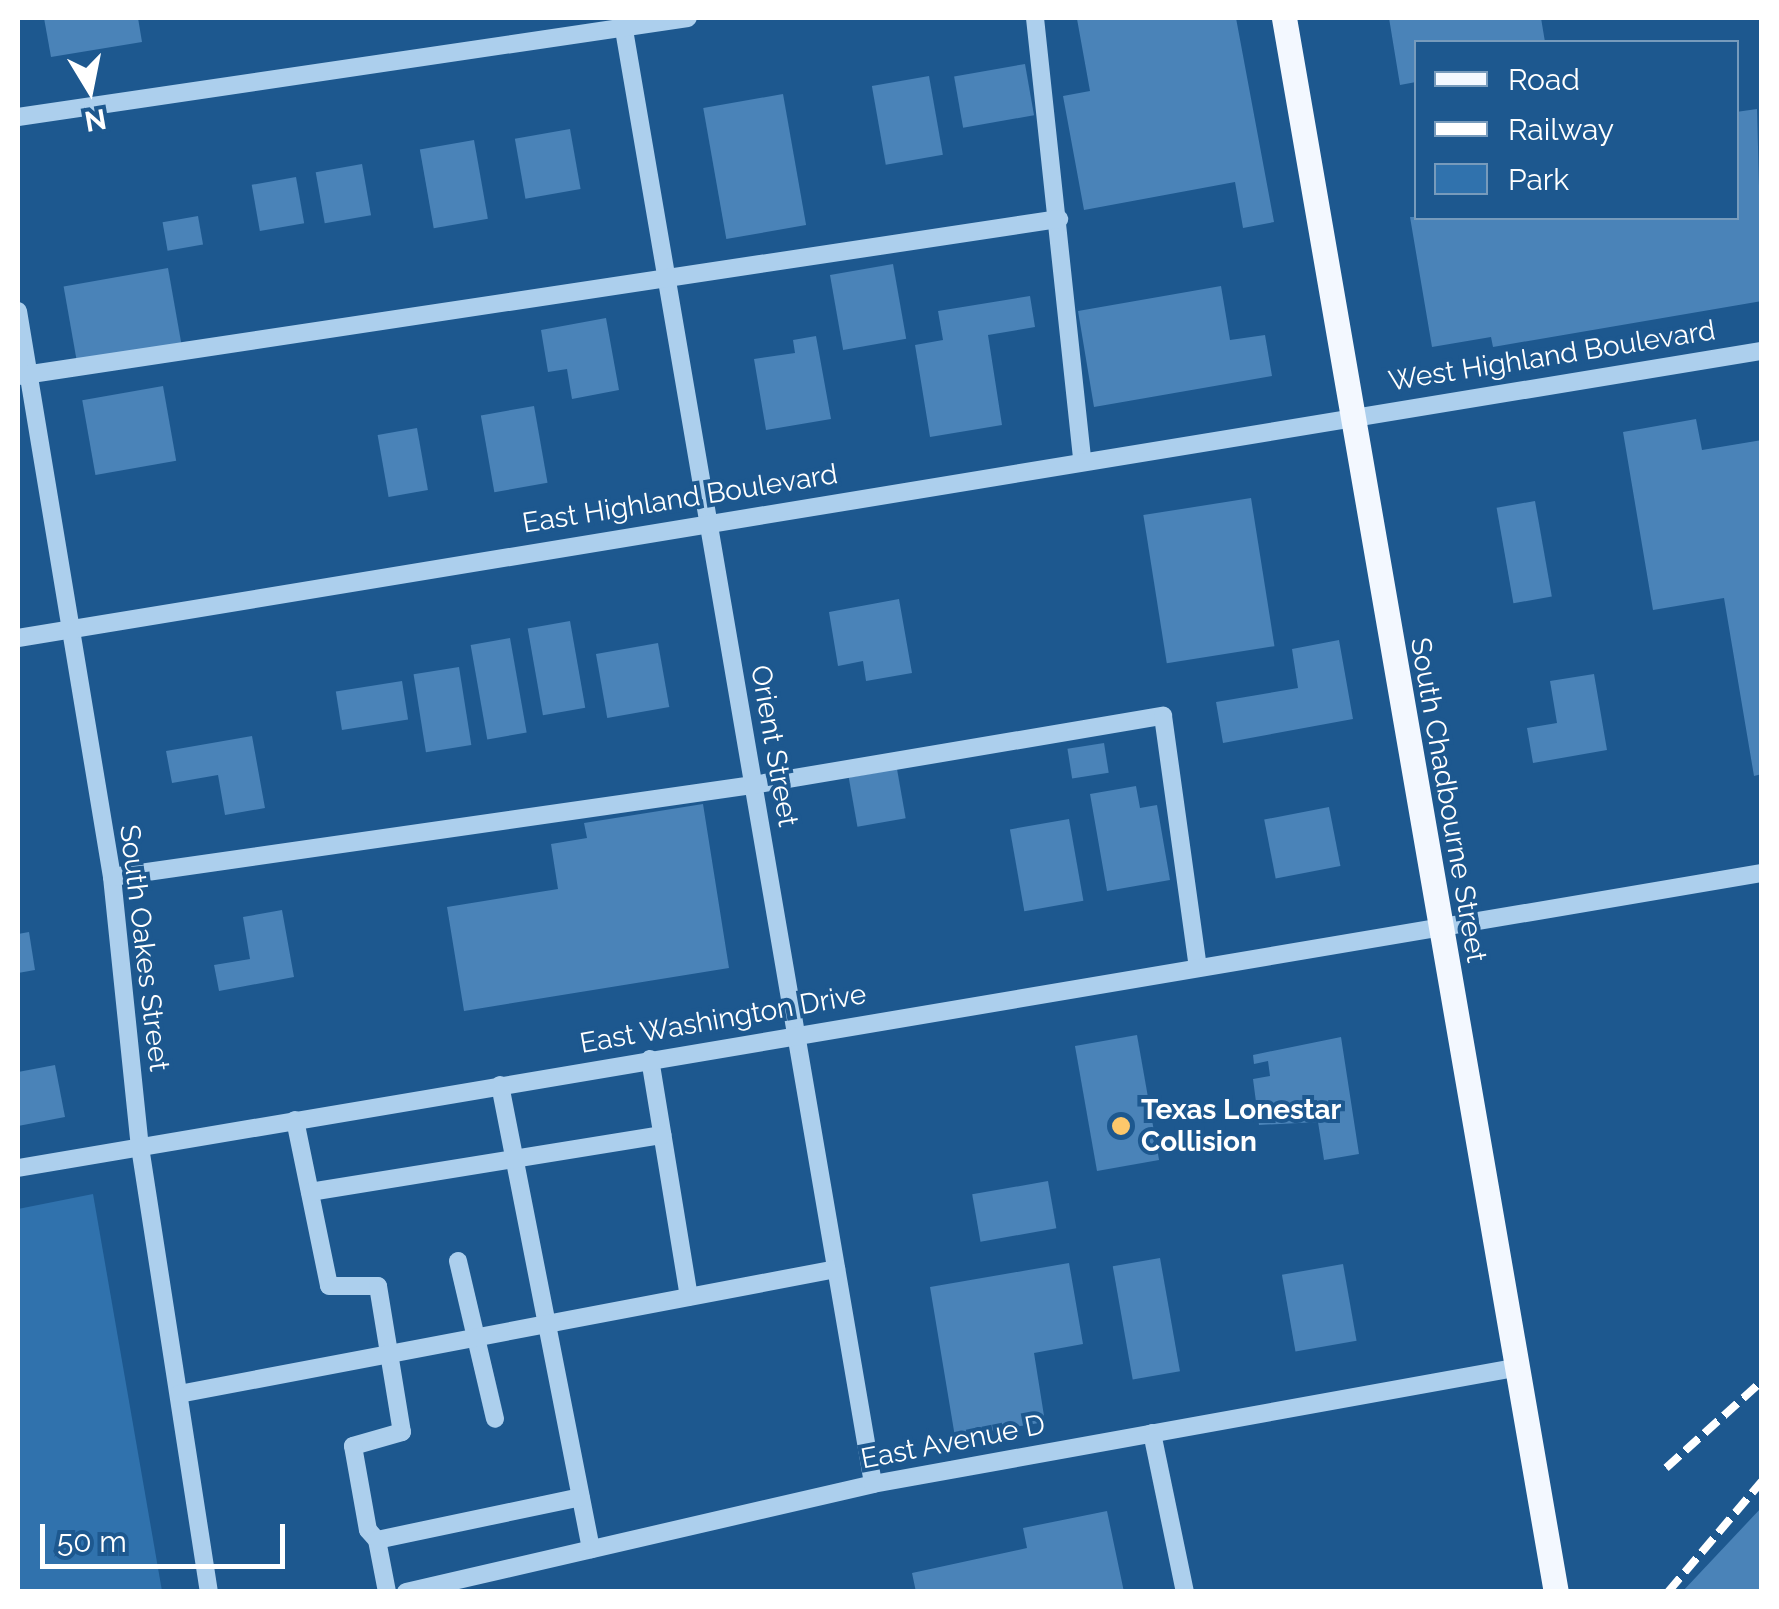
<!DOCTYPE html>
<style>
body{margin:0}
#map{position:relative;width:1779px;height:1609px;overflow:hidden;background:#1d588f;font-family:Raleway,sans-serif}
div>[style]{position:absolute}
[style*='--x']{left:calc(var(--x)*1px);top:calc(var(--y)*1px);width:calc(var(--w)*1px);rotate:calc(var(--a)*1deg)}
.green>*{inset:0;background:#3072ad}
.building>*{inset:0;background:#4a83b8;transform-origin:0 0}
.minor>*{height:18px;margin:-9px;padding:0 9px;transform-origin:9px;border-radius:9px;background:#accfed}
.major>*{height:25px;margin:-12.5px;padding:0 12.5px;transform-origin:12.5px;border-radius:12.5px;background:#f3f8ff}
.rail>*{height:8px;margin-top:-4px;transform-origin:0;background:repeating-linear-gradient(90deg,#fff 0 18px,transparent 0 26px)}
.dots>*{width:28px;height:28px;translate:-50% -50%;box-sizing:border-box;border:5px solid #1d588f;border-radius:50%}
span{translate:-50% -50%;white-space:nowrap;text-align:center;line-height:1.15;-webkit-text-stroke:8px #1d588f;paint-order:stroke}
.street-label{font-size:28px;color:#fff}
.poi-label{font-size:28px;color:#fff;font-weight:700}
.left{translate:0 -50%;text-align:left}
.frame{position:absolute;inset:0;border:20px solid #fff;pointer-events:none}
.legend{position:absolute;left:1414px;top:40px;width:325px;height:180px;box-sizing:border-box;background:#1d588f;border:2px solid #779bbc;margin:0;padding:12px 18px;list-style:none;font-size:30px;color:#fff}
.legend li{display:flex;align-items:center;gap:20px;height:50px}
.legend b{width:50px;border:2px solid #779bbc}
.north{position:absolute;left:40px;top:40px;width:100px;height:100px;-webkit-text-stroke:8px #1d588f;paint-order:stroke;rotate:170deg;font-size:28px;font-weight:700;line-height:40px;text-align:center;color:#fff}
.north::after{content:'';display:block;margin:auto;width:35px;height:45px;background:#fff;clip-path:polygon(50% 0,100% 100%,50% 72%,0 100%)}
.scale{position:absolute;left:40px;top:1524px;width:245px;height:45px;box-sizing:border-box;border:5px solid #fff;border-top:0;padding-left:12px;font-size:30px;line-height:35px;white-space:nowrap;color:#fff;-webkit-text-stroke:8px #1d588f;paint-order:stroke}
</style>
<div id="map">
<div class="green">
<i style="clip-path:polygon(93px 1194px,162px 1591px,18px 1591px,18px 1209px)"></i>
</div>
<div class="building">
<i style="clip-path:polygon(44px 18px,138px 18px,142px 42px,51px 57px)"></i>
<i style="clip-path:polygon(1236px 18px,1274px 222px,1243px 228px,1235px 182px,1084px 210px,1063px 96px,1090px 91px,1077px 19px)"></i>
<i style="clip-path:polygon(1389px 18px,1541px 18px,1545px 42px,1416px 42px,1416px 82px,1400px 85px)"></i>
<i style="left:1025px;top:64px;width:52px;height:72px;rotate:80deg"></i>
<i style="left:929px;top:76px;width:80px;height:58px;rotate:80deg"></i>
<i style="left:783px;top:94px;width:133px;height:81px;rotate:80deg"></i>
<i style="clip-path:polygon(1757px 109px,1762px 301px,1493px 347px,1491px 337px,1432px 347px,1410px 217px,1736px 218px,1736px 112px)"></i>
<i style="left:570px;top:129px;width:61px;height:56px;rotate:80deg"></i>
<i style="left:474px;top:140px;width:80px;height:55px;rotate:80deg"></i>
<i style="left:362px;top:164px;width:52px;height:47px;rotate:80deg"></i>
<i style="left:296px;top:177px;width:47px;height:45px;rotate:80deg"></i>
<i style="left:198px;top:216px;width:29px;height:36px;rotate:80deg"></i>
<i style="left:893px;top:264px;width:76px;height:64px;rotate:80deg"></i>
<i style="left:168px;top:268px;width:76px;height:106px;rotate:80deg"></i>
<i style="clip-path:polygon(1221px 286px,1230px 340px,1265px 335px,1272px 376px,1094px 407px,1078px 311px)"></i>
<i style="clip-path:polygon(1030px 296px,1035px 327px,988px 335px,1002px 425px,930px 437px,915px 345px,943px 340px,938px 311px)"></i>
<i style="clip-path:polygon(606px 318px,619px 390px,572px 399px,567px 369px,548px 372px,541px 330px)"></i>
<i style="clip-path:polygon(816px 336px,831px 419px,766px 430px,754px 359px,795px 353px,793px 340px)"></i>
<i style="left:163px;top:386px;width:76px;height:82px;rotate:80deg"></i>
<i style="left:534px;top:406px;width:78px;height:54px;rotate:80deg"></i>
<i style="clip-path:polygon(1696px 419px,1702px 450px,1762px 440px,1762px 774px,1754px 776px,1724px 598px,1653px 610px,1623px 432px)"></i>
<i style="left:417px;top:428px;width:63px;height:40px;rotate:80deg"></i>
<i style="left:1251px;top:498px;width:150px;height:109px;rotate:81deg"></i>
<i style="left:1535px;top:501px;width:97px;height:39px;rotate:80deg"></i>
<i style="clip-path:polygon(899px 599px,912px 673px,866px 681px,863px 661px,838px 666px,829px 612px)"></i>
<i style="left:570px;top:621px;width:88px;height:43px;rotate:80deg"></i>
<i style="left:510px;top:638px;width:96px;height:40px;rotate:80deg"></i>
<i style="clip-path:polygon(1339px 640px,1353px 719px,1223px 743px,1216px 702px,1298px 688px,1292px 649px)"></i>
<i style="left:658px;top:643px;width:65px;height:63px;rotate:80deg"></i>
<i style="left:459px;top:667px;width:79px;height:46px;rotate:81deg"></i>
<i style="clip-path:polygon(1594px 674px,1607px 750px,1533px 763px,1527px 728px,1557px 723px,1550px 681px)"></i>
<i style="left:402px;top:681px;width:39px;height:67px;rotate:81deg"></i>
<i style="clip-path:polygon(252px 736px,265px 808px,225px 815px,218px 775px,172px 783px,166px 751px)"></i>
<i style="left:1104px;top:743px;width:30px;height:37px;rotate:81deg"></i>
<i style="left:897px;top:769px;width:50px;height:49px;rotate:80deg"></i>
<i style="clip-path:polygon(1136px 786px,1140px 808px,1157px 805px,1170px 880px,1107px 891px,1090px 794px)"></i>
<i style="clip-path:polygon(703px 804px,729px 968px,464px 1011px,447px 907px,558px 889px,551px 844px,587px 838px,584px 823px)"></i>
<i style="left:1329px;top:807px;width:60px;height:66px;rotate:79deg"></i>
<i style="left:1069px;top:819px;width:83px;height:60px;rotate:80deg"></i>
<i style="clip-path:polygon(282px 910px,294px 977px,219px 991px,214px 965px,250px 959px,243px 917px)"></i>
<i style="clip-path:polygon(29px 932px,35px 970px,18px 973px,18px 934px)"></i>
<i style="left:1137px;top:1035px;width:127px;height:63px;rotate:80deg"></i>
<i style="clip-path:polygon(1341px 1037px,1359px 1154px,1324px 1160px,1318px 1122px,1259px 1125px,1253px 1079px,1270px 1076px,1268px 1061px,1254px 1064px,1253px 1055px)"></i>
<i style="clip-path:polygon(55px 1065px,65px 1117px,18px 1126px,18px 1072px)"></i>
<i style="left:1048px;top:1181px;width:48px;height:77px;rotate:80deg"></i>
<i style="left:1160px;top:1258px;width:115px;height:48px;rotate:80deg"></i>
<i style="clip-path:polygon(1069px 1263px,1083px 1344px,1034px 1353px,1045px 1422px,955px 1437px,930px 1287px)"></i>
<i style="left:1343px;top:1264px;width:78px;height:62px;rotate:80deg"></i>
<i style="clip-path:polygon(1762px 1507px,1762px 1592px,1682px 1592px)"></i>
<i style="clip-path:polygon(1107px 1511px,1124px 1592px,916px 1592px,912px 1573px,1027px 1548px,1023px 1528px)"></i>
</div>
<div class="minor">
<i style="--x:622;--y:18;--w:1487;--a:80.28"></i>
<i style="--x:1035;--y:18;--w:444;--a:83.9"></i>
<i style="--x:18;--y:117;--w:677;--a:-8.41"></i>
<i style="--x:18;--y:311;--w:574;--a:80.57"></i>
<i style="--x:112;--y:877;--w:271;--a:84.1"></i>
<i style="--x:140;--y:1147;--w:450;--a:81.2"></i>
<i style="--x:18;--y:376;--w:1053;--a:-8.58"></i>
<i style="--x:18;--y:638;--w:1767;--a:-9.35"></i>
<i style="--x:112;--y:877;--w:648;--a:-8.17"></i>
<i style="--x:753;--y:785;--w:416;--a:-9.6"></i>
<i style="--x:1163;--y:716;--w:254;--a:82.1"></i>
<i style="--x:650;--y:1059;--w:241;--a:80.7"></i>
<i style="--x:500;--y:1085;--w:473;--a:78.9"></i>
<i style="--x:295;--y:1120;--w:169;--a:78.4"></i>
<i style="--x:329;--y:1286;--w:49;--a:0"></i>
<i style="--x:378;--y:1286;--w:148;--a:80.7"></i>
<i style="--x:402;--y:1432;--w:51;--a:164.1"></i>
<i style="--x:353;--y:1446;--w:85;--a:79.9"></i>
<i style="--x:368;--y:1530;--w:13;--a:48"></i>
<i style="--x:377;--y:1540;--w:208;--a:-11.9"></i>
<i style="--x:18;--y:1168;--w:1769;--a:-9.6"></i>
<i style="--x:310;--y:1192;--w:357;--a:-9.2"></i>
<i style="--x:458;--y:1261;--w:162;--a:76.8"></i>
<i style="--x:179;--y:1394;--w:669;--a:-10.77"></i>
<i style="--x:1152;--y:1433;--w:162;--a:78.3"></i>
<i style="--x:377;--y:1540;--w:53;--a:79.1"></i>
<i style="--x:406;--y:1592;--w:479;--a:-13"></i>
<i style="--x:873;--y:1484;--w:651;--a:-10.26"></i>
</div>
<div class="major">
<i style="--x:1284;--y:18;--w:1597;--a:80.2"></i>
</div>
<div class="rail">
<i style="--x:1666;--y:1468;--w:130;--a:-42.2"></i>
<i style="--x:1668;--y:1592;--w:145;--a:-49.7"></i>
</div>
<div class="dots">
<i style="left:1121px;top:1126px;background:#fdc86b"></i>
</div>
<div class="street-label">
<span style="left:1552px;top:356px;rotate:-9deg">West Highland Boulevard</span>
<span style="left:680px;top:499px;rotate:-9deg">East Highland Boulevard</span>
<span style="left:774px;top:746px;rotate:80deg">Orient Street</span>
<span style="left:1448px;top:800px;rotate:80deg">South Chadbourne Street</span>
<span style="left:144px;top:948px;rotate:83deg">South Oakes Street</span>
<span style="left:723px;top:1019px;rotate:-10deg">East Washington Drive</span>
<span style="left:953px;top:1442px;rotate:-11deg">East Avenue D</span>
</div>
<div class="poi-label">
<span class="left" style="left:1141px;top:1126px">Texas Lonestar<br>Collision</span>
</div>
<div class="frame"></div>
<ul class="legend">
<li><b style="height:12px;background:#f3f8ff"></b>Road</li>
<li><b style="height:12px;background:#fff"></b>Railway</li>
<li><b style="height:28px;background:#3072ad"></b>Park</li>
</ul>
<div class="north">N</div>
<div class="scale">50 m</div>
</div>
